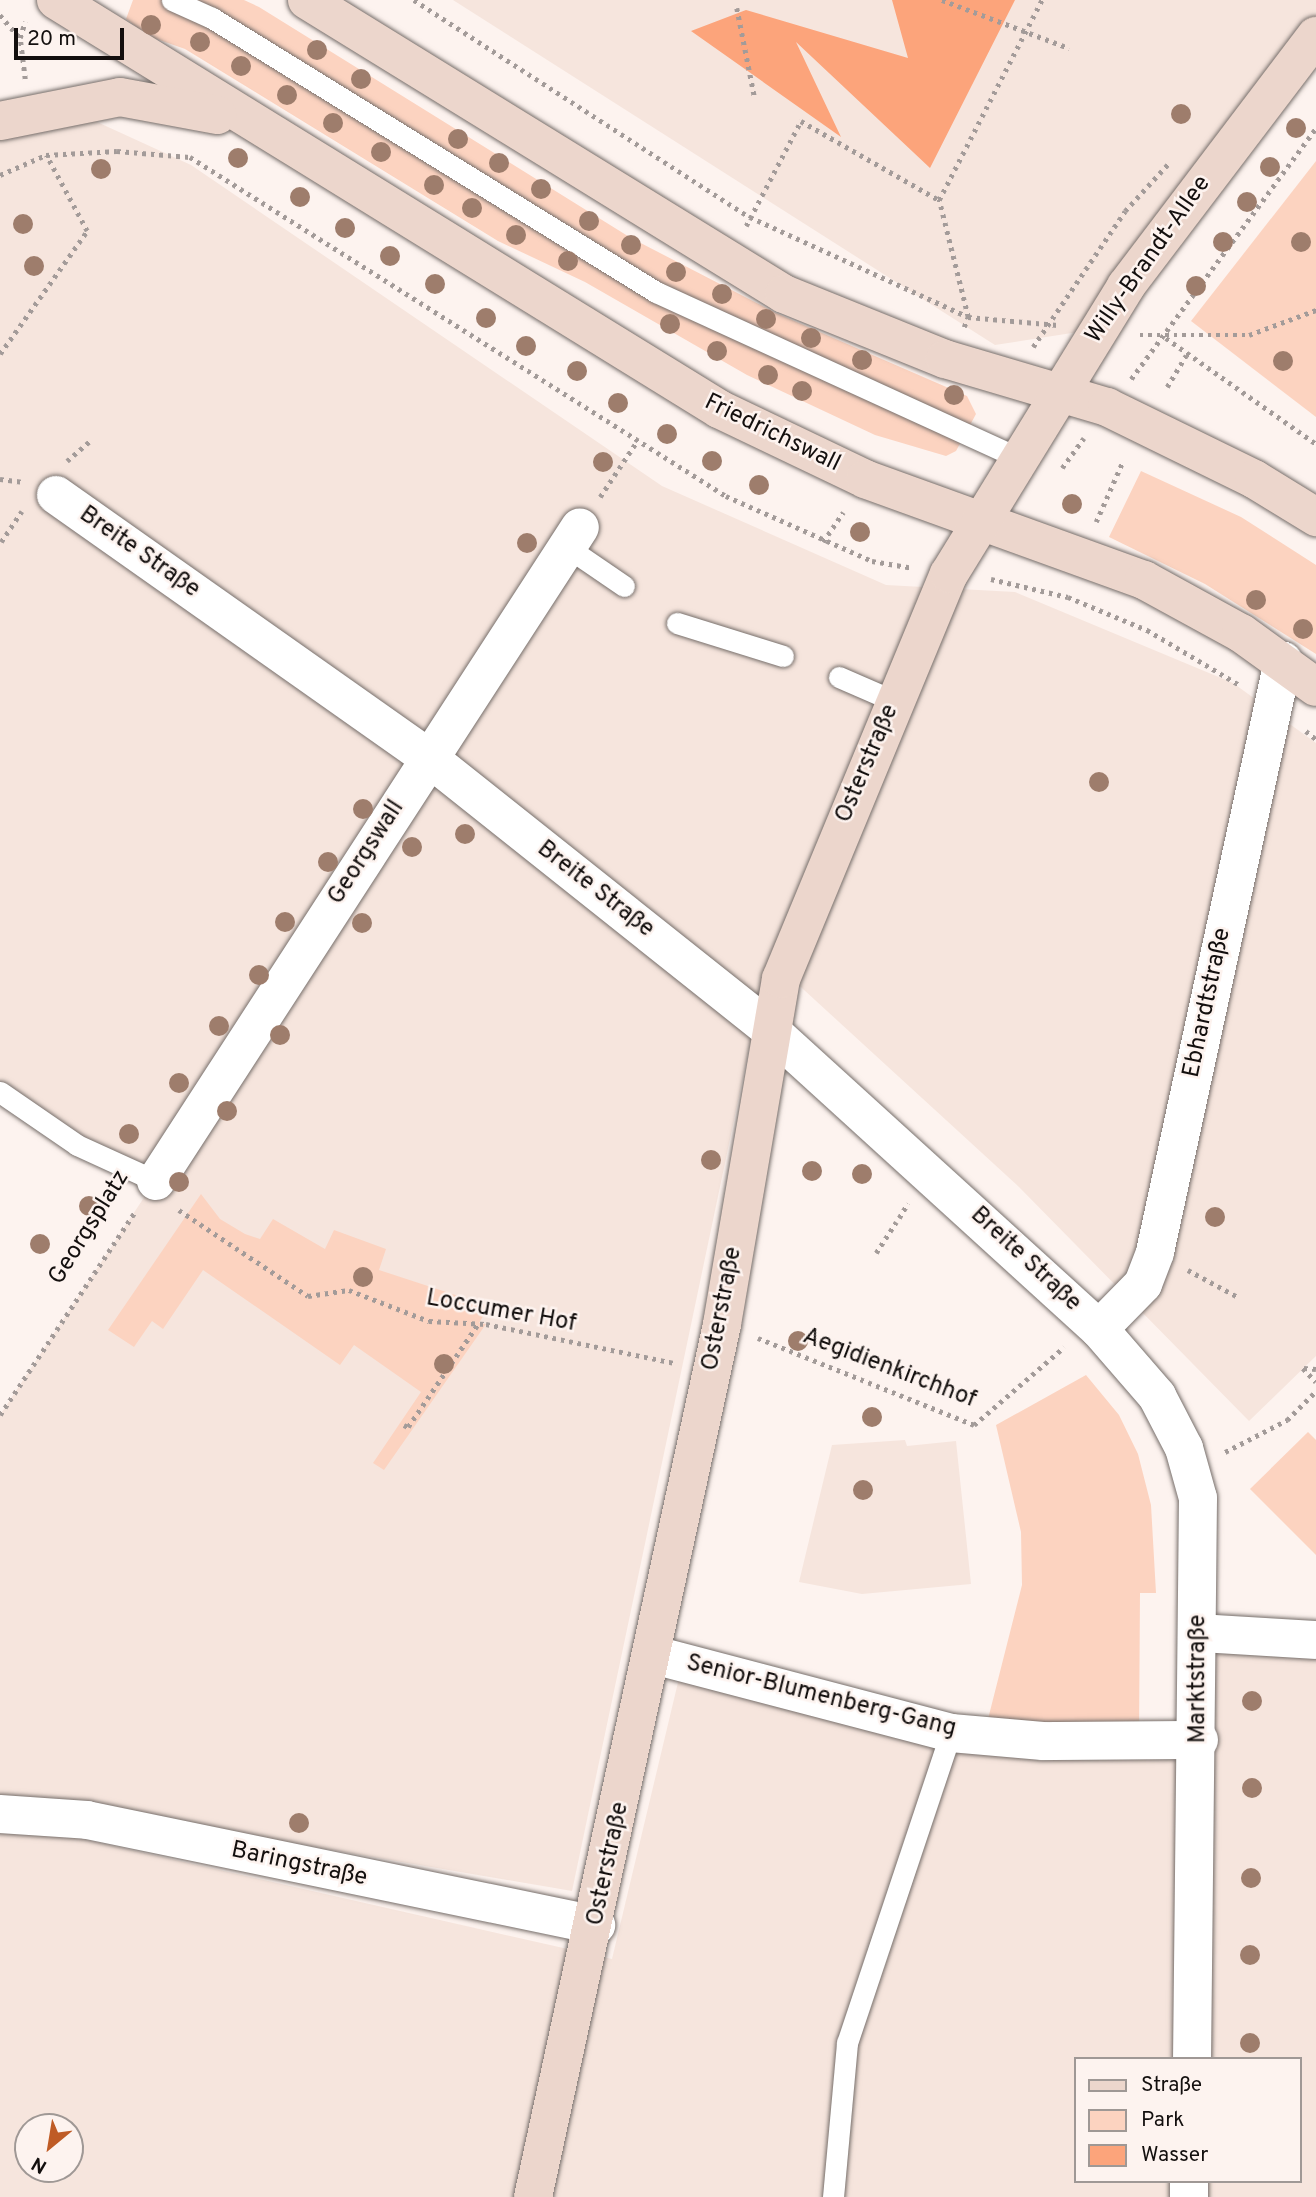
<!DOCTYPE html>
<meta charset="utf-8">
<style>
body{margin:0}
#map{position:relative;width:1316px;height:2197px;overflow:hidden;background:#fdf3ef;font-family:Overpass,sans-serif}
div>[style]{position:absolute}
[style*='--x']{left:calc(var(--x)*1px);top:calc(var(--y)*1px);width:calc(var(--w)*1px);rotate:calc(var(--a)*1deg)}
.built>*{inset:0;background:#f6e5dd}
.green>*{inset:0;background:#fcd3c0}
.water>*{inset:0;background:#fca47b}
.path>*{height:4.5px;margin-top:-2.25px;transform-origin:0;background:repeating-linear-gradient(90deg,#a39b99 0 3.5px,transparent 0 8.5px)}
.roads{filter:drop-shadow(0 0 2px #766e6a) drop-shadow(0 0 2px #766e6a)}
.lane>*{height:21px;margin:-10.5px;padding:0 10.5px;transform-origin:10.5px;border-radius:10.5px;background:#fff}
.street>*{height:38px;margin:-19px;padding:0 19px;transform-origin:19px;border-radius:19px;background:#fff}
.secondary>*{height:38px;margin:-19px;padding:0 19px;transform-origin:19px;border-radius:19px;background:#ecd6cc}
.path-bridge>*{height:4.5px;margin-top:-2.25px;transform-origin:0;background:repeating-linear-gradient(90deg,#a39b99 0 3.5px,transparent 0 8.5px)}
.trees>*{width:20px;height:20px;margin:-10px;border-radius:50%;background:#9e7d6c}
span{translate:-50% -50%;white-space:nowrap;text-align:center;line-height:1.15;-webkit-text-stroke:5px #fdf3ef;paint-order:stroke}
.street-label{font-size:24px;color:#130f0e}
.legend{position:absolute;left:1074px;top:2057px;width:228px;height:126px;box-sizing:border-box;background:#fdf3ef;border:2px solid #9f9895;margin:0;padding:9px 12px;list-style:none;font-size:21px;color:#130f0e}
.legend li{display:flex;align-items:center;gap:14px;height:35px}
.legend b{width:35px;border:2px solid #9f9895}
.north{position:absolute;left:14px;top:2113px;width:70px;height:70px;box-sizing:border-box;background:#fdf3ef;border:2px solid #9f9895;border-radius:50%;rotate:210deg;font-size:19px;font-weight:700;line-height:28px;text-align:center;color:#130f0e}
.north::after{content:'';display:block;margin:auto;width:24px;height:32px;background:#bf5b25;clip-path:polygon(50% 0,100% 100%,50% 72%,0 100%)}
.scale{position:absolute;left:14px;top:28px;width:110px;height:32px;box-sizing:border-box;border:4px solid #130f0e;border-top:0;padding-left:9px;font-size:21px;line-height:24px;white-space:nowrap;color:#130f0e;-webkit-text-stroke:5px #fdf3ef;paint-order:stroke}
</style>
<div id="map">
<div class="built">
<i style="clip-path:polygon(453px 0,1316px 0,1316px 36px,1097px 329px,995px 345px)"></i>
<i style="clip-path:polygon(60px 105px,191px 165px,662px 486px,886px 585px,1015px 592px,1233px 683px,1316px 743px,1316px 1356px,1249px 1421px,1019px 1187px,779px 967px,754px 1025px,572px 1891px,85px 1808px,0 1805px,0 1415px,149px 1190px,0 1092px,0 121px)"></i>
<i style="clip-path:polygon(905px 1440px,907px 1446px,956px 1441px,971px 1584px,862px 1594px,799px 1582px,832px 1445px)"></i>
<i style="clip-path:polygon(evenodd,1316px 1641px,1316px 2197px,0 2197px,0 1828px,43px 1830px,612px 1959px,680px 1674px,945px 1738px,1201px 1748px,1203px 1645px,1316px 1641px,1076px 2059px,1300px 2059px,1300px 2181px,1076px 2181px,1076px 2059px,1316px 1641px,28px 2127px,70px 2127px,70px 2169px,28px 2169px,28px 2127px)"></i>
</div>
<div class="green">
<i style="clip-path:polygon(133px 0,244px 0,259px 7px,631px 238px,776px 313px,967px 396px,976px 414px,956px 451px,946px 456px,875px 435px,747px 375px,585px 282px,498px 241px,185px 49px,148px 36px,126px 19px)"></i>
<i style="clip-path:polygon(1316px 161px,1316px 417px,1191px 321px)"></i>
<i style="clip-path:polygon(1141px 471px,1241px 517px,1316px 565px,1316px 654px,1205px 584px,1109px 537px)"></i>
<i style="clip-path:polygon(201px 1194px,220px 1219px,245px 1234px,260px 1239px,273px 1219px,325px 1249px,334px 1230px,386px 1249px,379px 1270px,489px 1306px,479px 1323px,486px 1324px,384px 1470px,373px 1463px,421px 1392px,354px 1345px,340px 1365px,203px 1270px,163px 1329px,152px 1321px,134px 1347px,108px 1330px)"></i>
<i style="clip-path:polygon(1086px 1375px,1119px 1415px,1138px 1454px,1151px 1505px,1156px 1593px,1140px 1593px,1139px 1735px,987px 1723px,1022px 1585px,1021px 1532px,996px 1425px)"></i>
<i style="clip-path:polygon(1308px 1432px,1316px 1440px,1316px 1555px,1250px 1489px)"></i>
</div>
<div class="water">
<i style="clip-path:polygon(892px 0,1015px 0,930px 168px,796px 42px,841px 137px,691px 31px,746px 10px,908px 58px)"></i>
</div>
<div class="path">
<i style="--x:414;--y:0;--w:400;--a:32.9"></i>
<i style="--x:750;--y:217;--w:240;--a:24.6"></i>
<i style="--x:968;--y:317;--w:90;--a:5.1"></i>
<i style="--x:737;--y:8;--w:93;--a:78.8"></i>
<i style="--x:0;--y:15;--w:30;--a:49"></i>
<i style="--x:25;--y:79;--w:41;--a:-97"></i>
<i style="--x:20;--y:38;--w:17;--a:-73"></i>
<i style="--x:0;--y:175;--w:50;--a:-23.5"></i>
<i style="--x:46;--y:155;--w:71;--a:-3.2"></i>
<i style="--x:117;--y:151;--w:73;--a:4.7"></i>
<i style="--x:190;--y:157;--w:634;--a:32.31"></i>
<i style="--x:726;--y:496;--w:160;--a:24"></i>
<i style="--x:872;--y:561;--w:42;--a:9.7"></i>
<i style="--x:746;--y:226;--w:119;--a:-62.4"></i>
<i style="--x:801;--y:121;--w:159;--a:29.8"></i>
<i style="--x:964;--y:327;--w:11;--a:-68"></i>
<i style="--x:968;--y:317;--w:121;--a:-103.9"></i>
<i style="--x:939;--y:200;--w:225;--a:-62.8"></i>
<i style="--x:1140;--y:335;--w:109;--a:0"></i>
<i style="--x:1249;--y:335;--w:72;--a:-20.5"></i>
<i style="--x:1166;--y:338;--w:184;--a:35.2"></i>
<i style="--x:1033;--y:347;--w:164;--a:-55.9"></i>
<i style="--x:1125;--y:211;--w:64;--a:-47.5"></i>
<i style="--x:0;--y:354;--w:151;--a:-54.7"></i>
<i style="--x:87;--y:231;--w:86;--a:-118.3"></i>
<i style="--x:1131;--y:379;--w:312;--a:-53.6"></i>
<i style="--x:1167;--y:387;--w:37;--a:-59"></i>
<i style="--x:67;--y:461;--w:32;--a:-41"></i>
<i style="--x:1062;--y:468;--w:37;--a:-54"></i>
<i style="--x:0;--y:479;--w:24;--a:7"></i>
<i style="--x:600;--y:497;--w:67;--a:-56.5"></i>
<i style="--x:1096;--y:522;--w:67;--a:-66.1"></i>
<i style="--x:1;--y:542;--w:37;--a:-56"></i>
<i style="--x:823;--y:542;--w:36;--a:-56"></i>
<i style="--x:991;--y:579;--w:79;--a:13.2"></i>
<i style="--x:1068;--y:597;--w:86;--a:22.7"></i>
<i style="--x:1147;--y:630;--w:106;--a:30.7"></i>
<i style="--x:1306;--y:731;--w:13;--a:39"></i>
<i style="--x:179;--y:1210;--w:155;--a:33.7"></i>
<i style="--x:308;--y:1296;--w:41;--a:-8.3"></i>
<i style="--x:349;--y:1290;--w:86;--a:21.2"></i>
<i style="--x:429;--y:1321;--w:57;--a:3"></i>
<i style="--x:486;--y:1324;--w:193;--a:11.7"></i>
<i style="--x:899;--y:1218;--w:17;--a:-59"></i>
<i style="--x:876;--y:1253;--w:37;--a:-57"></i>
<i style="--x:1188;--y:1270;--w:55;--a:28.4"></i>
<i style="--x:758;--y:1338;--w:233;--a:21.9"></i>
<i style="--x:974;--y:1425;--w:119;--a:-40.9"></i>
<i style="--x:1303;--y:1368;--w:19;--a:47"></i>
<i style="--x:1304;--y:1368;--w:12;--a:5"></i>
<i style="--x:0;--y:1415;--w:244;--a:-56.4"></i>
<i style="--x:404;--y:1425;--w:4;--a:27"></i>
<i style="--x:408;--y:1427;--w:125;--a:-55.8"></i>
<i style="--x:1225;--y:1452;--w:70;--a:-27.3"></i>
<i style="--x:1287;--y:1420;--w:41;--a:-45"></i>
</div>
<div class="roads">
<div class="lane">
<i style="--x:172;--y:0;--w:44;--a:24.2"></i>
<i style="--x:212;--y:18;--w:522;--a:31.68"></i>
<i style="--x:656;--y:292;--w:398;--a:24.6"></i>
<i style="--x:567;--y:547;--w:69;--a:34.4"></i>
<i style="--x:677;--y:623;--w:111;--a:17.3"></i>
<i style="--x:839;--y:677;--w:60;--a:23.6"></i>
<i style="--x:0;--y:1092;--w:93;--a:34.5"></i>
<i style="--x:77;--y:1145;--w:87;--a:24.5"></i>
<i style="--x:833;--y:2197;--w:155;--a:-84.8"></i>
<i style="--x:847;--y:2043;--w:327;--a:-71.5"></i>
</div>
<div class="street">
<i style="--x:56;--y:495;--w:456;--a:35.2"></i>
<i style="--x:429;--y:758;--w:433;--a:38.5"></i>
<i style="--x:768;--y:1028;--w:447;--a:42.3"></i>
<i style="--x:1099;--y:1329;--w:89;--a:49.1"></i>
<i style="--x:1157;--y:1396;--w:59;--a:62.6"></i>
<i style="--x:1184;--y:1448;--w:52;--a:74.4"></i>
<i style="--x:1198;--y:1498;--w:561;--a:90.61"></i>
<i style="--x:156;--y:1181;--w:779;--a:-57.04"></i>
<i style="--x:1099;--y:1329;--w:63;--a:-45.6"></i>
<i style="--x:1143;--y:1284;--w:34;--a:-69"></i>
<i style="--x:1155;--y:1252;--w:605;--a:-77.78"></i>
<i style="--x:1200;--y:1633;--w:116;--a:3.5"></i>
<i style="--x:654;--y:1655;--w:307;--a:14.7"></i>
<i style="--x:951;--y:1733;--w:92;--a:5"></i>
<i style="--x:1043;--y:1741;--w:156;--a:-0.4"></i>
<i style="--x:0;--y:1814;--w:87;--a:3.9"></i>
<i style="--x:87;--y:1820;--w:520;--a:11.66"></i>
<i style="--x:1189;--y:2197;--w:16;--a:-90"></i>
</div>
<div class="secondary">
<i style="--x:56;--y:0;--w:779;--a:31.67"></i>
<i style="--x:719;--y:409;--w:162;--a:25.6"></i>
<i style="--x:865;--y:479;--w:297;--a:19.9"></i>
<i style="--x:1144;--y:580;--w:111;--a:28.7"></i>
<i style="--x:1241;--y:633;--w:92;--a:35.8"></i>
<i style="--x:307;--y:0;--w:560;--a:31.65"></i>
<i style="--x:784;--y:294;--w:174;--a:22"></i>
<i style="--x:945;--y:359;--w:169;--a:16.5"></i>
<i style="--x:1107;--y:407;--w:164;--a:26.1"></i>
<i style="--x:1254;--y:479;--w:73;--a:31.5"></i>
<i style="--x:0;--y:121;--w:122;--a:-11.3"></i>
<i style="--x:120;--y:97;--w:99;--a:10.5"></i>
<i style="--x:533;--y:2197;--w:893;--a:-77.78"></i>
<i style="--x:722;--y:1324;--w:350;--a:-80.3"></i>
<i style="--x:781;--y:979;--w:438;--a:-67.5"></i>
<i style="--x:949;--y:574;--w:338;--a:-58.4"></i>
<i style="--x:1126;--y:286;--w:314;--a:-52.8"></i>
</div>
</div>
<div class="path-bridge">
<i style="--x:942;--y:0;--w:136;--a:20.7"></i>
</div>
<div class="trees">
<i style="left:151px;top:25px"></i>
<i style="left:200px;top:42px"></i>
<i style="left:317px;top:50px"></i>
<i style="left:241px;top:66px"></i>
<i style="left:361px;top:79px"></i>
<i style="left:287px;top:95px"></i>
<i style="left:1181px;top:114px"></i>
<i style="left:333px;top:123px"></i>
<i style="left:1296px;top:128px"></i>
<i style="left:458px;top:139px"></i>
<i style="left:381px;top:152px"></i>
<i style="left:238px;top:158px"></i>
<i style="left:499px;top:163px"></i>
<i style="left:1270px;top:167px"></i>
<i style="left:101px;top:169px"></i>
<i style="left:434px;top:185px"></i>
<i style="left:541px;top:189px"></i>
<i style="left:300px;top:197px"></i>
<i style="left:1247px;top:202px"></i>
<i style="left:472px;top:208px"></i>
<i style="left:589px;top:221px"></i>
<i style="left:23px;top:224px"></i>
<i style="left:345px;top:228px"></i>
<i style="left:516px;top:235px"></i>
<i style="left:1223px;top:242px"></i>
<i style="left:1301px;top:242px"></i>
<i style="left:631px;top:245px"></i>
<i style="left:390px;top:256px"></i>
<i style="left:568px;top:261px"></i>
<i style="left:34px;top:266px"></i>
<i style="left:676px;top:272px"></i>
<i style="left:435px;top:284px"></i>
<i style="left:1196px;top:286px"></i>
<i style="left:722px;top:294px"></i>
<i style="left:486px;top:318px"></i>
<i style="left:766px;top:319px"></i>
<i style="left:670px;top:324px"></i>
<i style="left:811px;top:338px"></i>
<i style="left:526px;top:346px"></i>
<i style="left:717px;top:351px"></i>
<i style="left:862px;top:360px"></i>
<i style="left:1283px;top:361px"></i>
<i style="left:577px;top:371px"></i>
<i style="left:768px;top:375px"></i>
<i style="left:802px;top:391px"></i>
<i style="left:954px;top:395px"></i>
<i style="left:618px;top:403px"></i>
<i style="left:667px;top:434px"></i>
<i style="left:712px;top:461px"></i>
<i style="left:603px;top:462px"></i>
<i style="left:759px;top:485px"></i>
<i style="left:1072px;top:504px"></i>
<i style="left:860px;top:532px"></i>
<i style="left:527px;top:543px"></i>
<i style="left:1256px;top:600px"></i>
<i style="left:1303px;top:629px"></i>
<i style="left:1099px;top:782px"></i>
<i style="left:363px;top:809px"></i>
<i style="left:465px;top:834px"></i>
<i style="left:412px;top:847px"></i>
<i style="left:328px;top:862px"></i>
<i style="left:285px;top:922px"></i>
<i style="left:362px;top:923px"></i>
<i style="left:259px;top:975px"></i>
<i style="left:219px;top:1026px"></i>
<i style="left:280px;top:1035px"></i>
<i style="left:179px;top:1083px"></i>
<i style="left:227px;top:1111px"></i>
<i style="left:129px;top:1134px"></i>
<i style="left:711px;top:1160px"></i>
<i style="left:812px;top:1171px"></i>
<i style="left:862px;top:1174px"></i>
<i style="left:179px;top:1182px"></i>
<i style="left:89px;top:1206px"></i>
<i style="left:1215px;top:1217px"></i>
<i style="left:40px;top:1244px"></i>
<i style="left:363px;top:1277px"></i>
<i style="left:798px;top:1341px"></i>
<i style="left:444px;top:1364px"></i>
<i style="left:872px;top:1417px"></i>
<i style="left:863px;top:1490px"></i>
<i style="left:1252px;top:1701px"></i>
<i style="left:1252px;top:1788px"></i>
<i style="left:299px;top:1823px"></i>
<i style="left:1251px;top:1878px"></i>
<i style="left:1250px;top:1955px"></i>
<i style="left:1250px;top:2043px"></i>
</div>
<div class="street-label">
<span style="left:1149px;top:260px;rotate:-55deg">Willy-Brandt-Allee</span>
<span style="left:772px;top:434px;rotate:26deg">Friedrichswall</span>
<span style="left:139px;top:553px;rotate:35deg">Breite Straße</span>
<span style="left:868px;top:764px;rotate:-67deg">Osterstraße</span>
<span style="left:367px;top:853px;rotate:-57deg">Georgswall</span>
<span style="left:595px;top:890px;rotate:38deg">Breite Straße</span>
<span style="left:1208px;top:1003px;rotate:-78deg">Ebhardtstraße</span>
<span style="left:90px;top:1228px;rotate:-58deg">Georgsplatz</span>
<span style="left:1025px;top:1260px;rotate:43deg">Breite Straße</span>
<span style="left:723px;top:1309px;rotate:-79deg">Osterstraße</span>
<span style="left:501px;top:1312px;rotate:10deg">Loccumer Hof</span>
<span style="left:889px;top:1369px;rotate:21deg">Aegidienkirchhof</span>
<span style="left:1199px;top:1679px;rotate:-90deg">Marktstraße</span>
<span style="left:821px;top:1697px;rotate:14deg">Senior-Blumenberg-Gang</span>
<span style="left:609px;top:1864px;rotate:-78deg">Osterstraße</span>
<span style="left:299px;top:1865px;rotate:12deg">Baringstraße</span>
</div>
<ul class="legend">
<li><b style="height:9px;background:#ecd6cc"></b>Straße</li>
<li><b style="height:19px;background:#fcd3c0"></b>Park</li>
<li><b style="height:19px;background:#fca47b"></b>Wasser</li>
</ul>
<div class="north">N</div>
<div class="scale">20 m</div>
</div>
